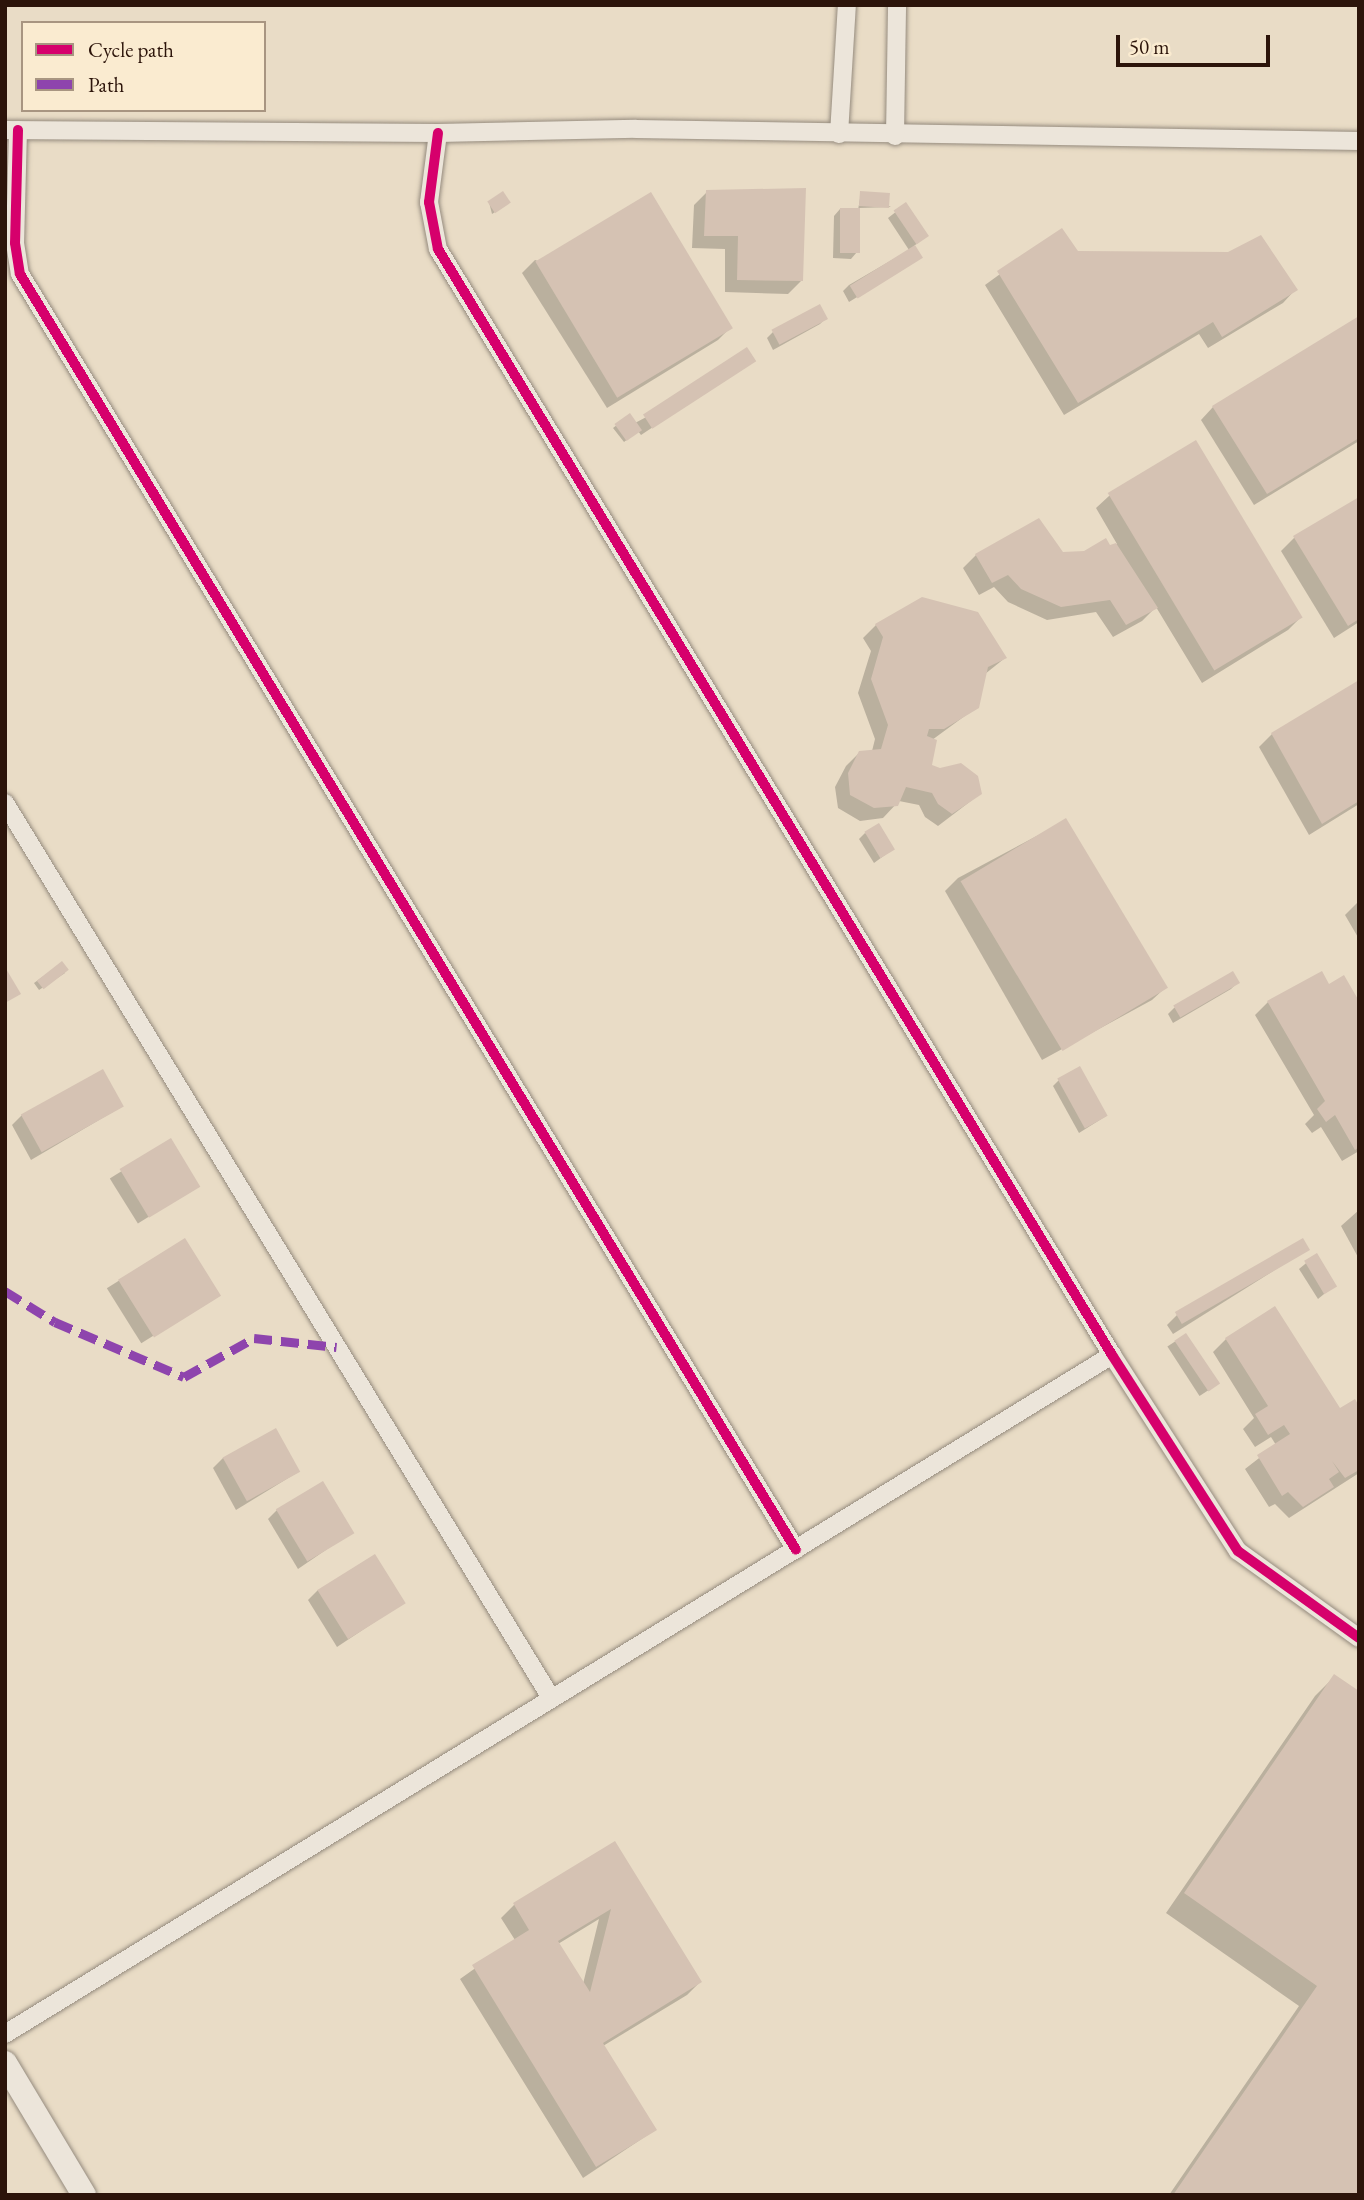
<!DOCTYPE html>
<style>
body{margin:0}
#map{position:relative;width:1364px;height:2200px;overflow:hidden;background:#e9dcc6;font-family:"EB Garamond",serif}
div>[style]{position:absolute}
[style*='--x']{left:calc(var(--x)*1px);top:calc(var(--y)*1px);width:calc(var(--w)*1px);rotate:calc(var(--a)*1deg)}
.shadow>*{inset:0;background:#0003;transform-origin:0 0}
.building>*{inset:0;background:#d5c2b3;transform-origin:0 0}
.roads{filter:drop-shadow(0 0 2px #958b7e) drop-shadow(0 0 2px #958b7e)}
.street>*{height:18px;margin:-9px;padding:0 9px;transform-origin:9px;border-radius:9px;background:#ece5da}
.secondary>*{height:24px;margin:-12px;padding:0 12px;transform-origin:12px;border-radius:12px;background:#ece5da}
.quiet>*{height:9px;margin-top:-4.5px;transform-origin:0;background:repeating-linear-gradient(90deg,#8e44ad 0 18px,transparent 0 27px)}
.cycleway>*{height:10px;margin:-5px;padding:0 5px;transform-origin:5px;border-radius:5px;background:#d6006c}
span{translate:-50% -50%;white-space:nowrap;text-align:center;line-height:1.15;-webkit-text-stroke:5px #faebd0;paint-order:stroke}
.frame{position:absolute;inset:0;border:7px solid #2c140a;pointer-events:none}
.legend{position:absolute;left:21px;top:21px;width:245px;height:91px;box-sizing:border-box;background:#faebd0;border:2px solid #a89581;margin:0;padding:9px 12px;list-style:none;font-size:21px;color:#2c140a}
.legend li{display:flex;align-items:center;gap:14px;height:35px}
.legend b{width:35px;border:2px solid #a89581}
.scale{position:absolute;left:1116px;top:35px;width:154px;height:32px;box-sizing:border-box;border:4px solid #2c140a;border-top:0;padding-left:9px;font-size:21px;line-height:24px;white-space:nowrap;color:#2c140a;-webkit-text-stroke:5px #faebd0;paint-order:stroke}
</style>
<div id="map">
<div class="shadow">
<i style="clip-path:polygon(707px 192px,801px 281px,788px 294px,725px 292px,725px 249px,692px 248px,694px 205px)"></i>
<i style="clip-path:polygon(861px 193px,891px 207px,858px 208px,857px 252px,851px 259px,833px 258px,834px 216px,840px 209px,858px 210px)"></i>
<i style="clip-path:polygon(489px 202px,506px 205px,492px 214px)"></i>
<i style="clip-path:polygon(906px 204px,926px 236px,914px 246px,921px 258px,849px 302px,843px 291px,849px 285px,909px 250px,888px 218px)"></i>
<i style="clip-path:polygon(1061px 230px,1077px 253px,1295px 290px,1283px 303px,1208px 348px,1199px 334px,1064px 415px,985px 285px)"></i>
<i style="clip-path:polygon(535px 260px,731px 327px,718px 340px,607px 408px,522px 273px)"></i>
<i style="clip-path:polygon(820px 307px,826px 318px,820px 324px,773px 350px,767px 338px,773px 332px)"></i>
<i style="clip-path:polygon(1359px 318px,1359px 441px,1254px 505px,1201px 420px,1213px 407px)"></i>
<i style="clip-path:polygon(754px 360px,641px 435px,638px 431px,624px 442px,613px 428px,630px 415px,635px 423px)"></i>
<i style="clip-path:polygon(1195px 442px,1301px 617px,1288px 630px,1202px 683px,1156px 607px,1142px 621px,1113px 637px,1096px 612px,1047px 620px,1008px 602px,994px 587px,979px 595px,963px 568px,976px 555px,1085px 553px,1117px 544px,1096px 508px,1109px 496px)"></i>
<i style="clip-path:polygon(1359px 499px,1359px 622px,1334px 638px,1281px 551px,1294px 538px)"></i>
<i style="clip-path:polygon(876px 625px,1005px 658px,985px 674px,977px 707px,932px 740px,930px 766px,980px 794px,938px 826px,925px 817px,919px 805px,899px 801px,883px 818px,860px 821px,838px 808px,835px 787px,846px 766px,859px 753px,872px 751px,875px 739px,858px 693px,871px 651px,863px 638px)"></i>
<i style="clip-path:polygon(1359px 682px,1359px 804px,1309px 835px,1259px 747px,1272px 734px)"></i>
<i style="clip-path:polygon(1065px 821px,1165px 988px,1152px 1000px,1042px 1060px,945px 891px,958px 878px)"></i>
<i style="clip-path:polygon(865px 833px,893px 849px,874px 863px,859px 839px)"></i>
<i style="clip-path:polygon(1359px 901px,1359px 939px,1345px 915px)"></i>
<i style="clip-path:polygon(62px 963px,65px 973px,39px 990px,34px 983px)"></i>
<i style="clip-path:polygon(1232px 974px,1237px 983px,1231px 989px,1173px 1023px,1168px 1014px,1174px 1008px)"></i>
<i style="clip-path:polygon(1268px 1002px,1359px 1005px,1359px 1151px,1342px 1161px,1321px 1127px,1312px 1133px,1305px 1124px,1314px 1115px,1255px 1015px)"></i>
<i style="clip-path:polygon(1059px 1080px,1106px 1116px,1079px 1133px,1053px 1086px)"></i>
<i style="clip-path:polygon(121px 1107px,31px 1160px,12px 1125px,22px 1115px)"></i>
<i style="left:170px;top:1141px;width:53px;height:71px;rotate:58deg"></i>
<i style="clip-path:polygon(1359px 1210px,1359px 1259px,1341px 1226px)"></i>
<i style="left:184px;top:1240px;width:65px;height:91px;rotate:58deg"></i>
<i style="clip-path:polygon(1308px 1249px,1173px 1334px,1167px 1325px,1177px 1315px)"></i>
<i style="clip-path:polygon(1316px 1255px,1335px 1285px,1318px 1299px,1299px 1269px)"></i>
<i style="left:1185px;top:1335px;width:59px;height:21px;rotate:57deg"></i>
<i style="clip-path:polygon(1226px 1339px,1339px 1411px,1359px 1409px,1359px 1473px,1289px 1518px,1275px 1504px,1269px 1507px,1245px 1469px,1276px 1445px,1271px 1437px,1255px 1447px,1243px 1429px,1254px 1418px,1213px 1352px)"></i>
<i style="clip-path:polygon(223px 1458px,298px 1472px,236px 1510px,213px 1468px)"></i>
<i style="clip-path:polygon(277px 1510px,352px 1532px,298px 1569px,268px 1519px)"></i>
<i style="clip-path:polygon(318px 1590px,403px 1603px,337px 1647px,308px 1600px)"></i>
<i style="clip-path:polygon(1334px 1677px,1359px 2195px,1169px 2195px,1299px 2006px,1166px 1913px,1315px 1696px)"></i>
<i style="clip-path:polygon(evenodd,614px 1843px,700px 1982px,687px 1995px,603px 2046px,655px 2130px,583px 2178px,460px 1979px,515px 1940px,501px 1918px,514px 1905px,614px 1843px,599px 1919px,583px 1984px,558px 1944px,599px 1919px)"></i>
</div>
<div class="building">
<i style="clip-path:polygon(806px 188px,803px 281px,737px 280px,738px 236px,704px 236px,706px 190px)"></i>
<i style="left:503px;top:191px;width:14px;height:19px;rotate:56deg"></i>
<i style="left:860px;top:191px;width:30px;height:15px;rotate:4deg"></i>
<i style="left:651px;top:192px;width:159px;height:135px;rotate:59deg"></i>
<i style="left:906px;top:202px;width:41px;height:15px;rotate:56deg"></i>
<i style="left:840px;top:208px;width:20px;height:45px"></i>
<i style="clip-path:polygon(1062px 228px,1078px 251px,1228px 252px,1261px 235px,1298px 290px,1222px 337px,1213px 322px,1078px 403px,997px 271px)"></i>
<i style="left:915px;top:245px;width:15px;height:77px;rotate:58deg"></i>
<i style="left:820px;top:304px;width:17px;height:55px;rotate:62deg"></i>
<i style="clip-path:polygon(1359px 316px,1359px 438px,1267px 494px,1212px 406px)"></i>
<i style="left:747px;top:347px;width:17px;height:124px;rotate:57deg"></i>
<i style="left:630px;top:413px;width:21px;height:19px;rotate:55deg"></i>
<i style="left:1196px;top:440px;width:207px;height:103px;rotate:59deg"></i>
<i style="clip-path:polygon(1359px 497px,1359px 619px,1348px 626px,1293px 536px)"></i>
<i style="clip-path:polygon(1039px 518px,1063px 552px,1084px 551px,1106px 538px,1110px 545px,1116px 543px,1158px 608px,1126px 625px,1110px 600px,1061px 607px,1021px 589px,1008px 575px,992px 583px,975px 554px)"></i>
<i style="clip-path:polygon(922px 597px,978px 612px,1007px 658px,988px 667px,979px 708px,944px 729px,929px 729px,927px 736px,937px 740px,932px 765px,940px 768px,961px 763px,978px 776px,982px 794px,952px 814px,938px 804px,932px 793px,906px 787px,898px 806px,874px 808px,850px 795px,848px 773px,859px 751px,881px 749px,888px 725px,871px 679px,883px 637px,875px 624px)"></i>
<i style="clip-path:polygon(1359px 680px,1359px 801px,1322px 824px,1271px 733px)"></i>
<i style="left:1066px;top:818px;width:198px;height:123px;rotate:59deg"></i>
<i style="left:879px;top:823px;width:31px;height:17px;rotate:59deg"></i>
<i style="left:62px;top:961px;width:11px;height:32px;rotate:52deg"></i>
<i style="clip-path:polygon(5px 967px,21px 994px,5px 1003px)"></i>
<i style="left:1233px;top:971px;width:14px;height:69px;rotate:60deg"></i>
<i style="clip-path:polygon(1322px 971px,1329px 984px,1344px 975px,1359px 1001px,1359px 1147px,1355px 1150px,1335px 1115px,1326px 1122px,1317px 1109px,1325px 1101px,1267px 1001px)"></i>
<i style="left:1080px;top:1066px;width:57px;height:26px;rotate:61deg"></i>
<i style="left:103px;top:1069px;width:43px;height:94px;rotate:61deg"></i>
<i style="left:171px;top:1138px;width:57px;height:60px;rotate:59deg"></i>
<i style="left:185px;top:1238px;width:68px;height:79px;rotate:58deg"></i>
<i style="left:1303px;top:1238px;width:14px;height:148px;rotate:60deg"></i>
<i style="left:1317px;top:1253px;width:39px;height:15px;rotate:59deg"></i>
<i style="clip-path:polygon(1275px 1306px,1340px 1408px,1355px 1399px,1359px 1406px,1359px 1470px,1345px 1478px,1332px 1461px,1339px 1472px,1329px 1479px,1334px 1487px,1303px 1507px,1288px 1492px,1282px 1496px,1257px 1455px,1290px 1434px,1284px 1425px,1268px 1435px,1255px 1414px,1268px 1406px,1225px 1338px)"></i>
<i style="left:1186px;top:1333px;width:61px;height:14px;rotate:56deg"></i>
<i style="left:276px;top:1428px;width:50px;height:61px;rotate:61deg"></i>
<i style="left:323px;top:1481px;width:61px;height:55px;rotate:59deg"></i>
<i style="left:375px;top:1554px;width:58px;height:68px;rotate:58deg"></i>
<i style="clip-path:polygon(1334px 1674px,1359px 1691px,1359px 2195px,1173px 2195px,1317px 1986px,1184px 1893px)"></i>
<i style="clip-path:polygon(evenodd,615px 1841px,702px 1982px,603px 2043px,657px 2130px,596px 2167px,472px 1965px,529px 1930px,513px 1903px,615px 1841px,611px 1909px,590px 1992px,558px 1941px,611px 1909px)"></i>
</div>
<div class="roads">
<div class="street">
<i style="--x:5;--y:130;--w:433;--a:0.4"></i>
<i style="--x:438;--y:133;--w:198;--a:-1.2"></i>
<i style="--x:636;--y:129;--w:723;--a:0.95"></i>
<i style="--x:18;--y:130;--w:113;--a:91.5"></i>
<i style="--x:15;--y:243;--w:31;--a:81"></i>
<i style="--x:20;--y:274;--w:1493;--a:58.69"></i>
<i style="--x:438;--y:133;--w:70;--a:97.4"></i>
<i style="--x:429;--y:202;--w:48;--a:79.2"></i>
<i style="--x:438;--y:249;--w:1295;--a:58.64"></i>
<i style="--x:1112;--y:1355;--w:233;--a:57.3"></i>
<i style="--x:1238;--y:1551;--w:149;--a:35.7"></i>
<i style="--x:839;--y:134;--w:129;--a:-86.5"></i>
<i style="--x:895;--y:136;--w:131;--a:-89.1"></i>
<i style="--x:5;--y:803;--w:1048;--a:58.61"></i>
<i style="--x:5;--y:2034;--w:1299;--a:-31.52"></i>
</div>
<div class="secondary">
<i style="--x:5;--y:2063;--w:154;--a:59.1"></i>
</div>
</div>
<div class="quiet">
<i style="--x:5;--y:1291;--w:59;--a:31.8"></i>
<i style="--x:55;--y:1322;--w:140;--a:23.1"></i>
<i style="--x:184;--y:1377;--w:80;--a:-29.1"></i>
<i style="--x:254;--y:1338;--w:83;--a:6.2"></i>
</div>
<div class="cycleway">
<i style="--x:18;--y:130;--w:113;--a:91.5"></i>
<i style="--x:15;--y:243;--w:31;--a:81"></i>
<i style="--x:20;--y:274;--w:1493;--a:58.69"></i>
<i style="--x:438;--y:133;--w:70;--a:97.4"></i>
<i style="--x:429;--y:202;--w:48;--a:79.2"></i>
<i style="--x:438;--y:249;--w:1295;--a:58.64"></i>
<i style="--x:1112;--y:1355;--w:233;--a:57.3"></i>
<i style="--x:1238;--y:1551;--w:149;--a:35.7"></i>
</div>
<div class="frame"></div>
<ul class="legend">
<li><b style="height:9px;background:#d6006c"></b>Cycle path</li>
<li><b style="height:9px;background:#8e44ad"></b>Path</li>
</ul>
<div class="scale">50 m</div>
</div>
